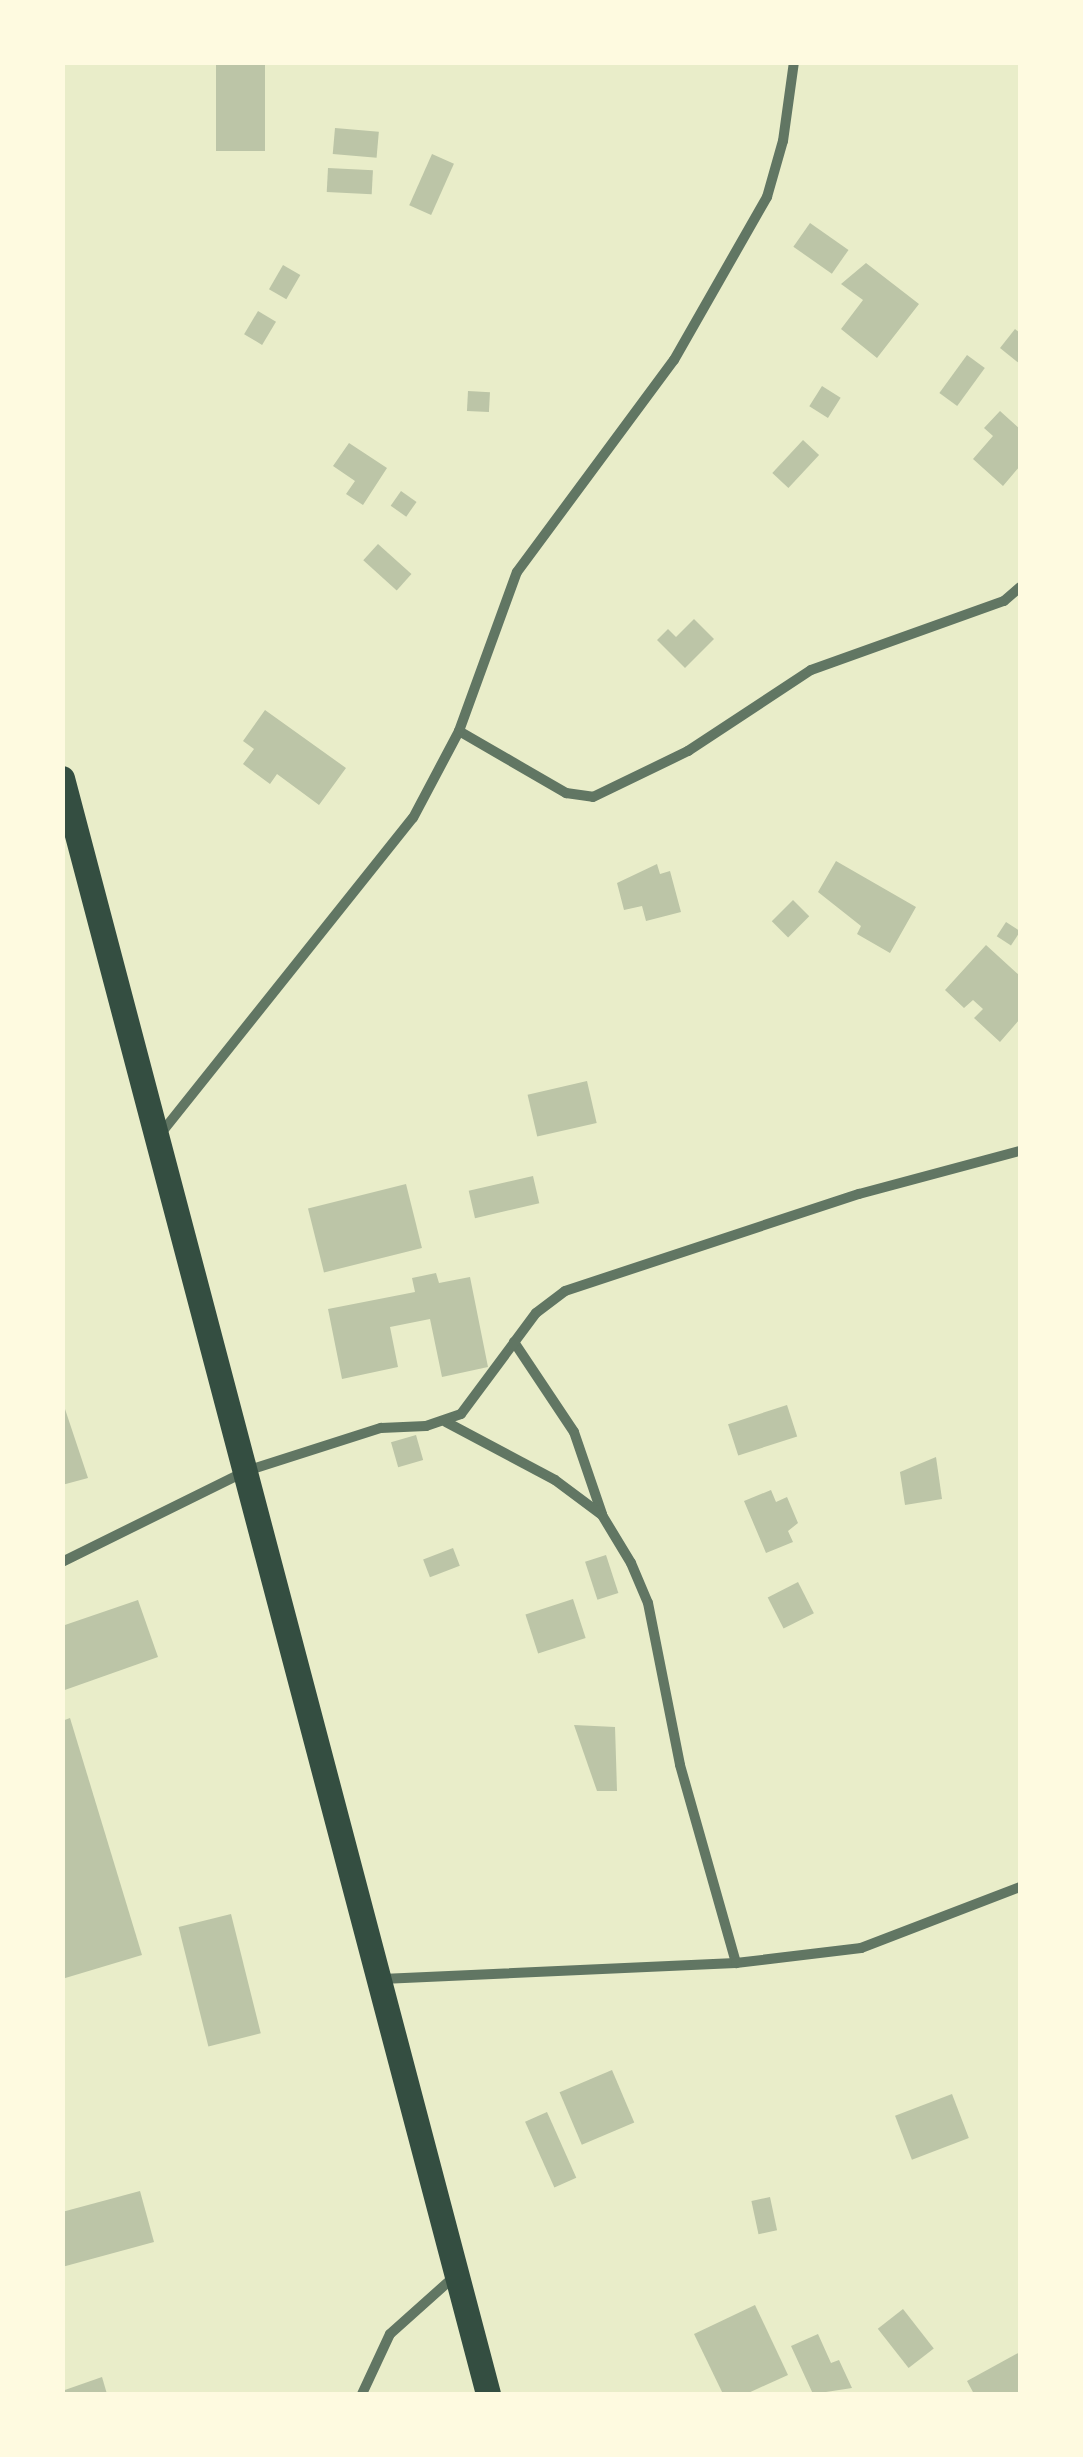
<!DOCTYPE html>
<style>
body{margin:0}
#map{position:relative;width:1083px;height:2457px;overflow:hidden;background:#e9edc9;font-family:Roboto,sans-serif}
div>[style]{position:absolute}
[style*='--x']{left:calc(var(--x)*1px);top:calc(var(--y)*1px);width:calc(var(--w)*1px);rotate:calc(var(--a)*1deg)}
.building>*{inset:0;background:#bcc5a7;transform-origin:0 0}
.minor>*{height:10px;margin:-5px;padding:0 5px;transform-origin:5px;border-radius:5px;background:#617663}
.primary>*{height:25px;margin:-12.5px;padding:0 12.5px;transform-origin:12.5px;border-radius:12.5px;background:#344e41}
span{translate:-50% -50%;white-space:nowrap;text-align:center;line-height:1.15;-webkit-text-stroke:10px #fefae0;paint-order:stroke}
.frame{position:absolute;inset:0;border:65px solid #fefae0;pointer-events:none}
</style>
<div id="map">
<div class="building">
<i style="left:216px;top:62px;width:49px;height:89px"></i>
<i style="left:335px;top:128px;width:44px;height:26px;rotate:5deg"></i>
<i style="left:432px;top:154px;width:24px;height:56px;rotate:24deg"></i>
<i style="left:328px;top:168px;width:45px;height:24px;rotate:3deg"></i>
<i style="left:810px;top:223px;width:47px;height:29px;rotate:35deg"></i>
<i style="clip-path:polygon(866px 263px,919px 304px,877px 358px,841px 329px,863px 300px,841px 284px)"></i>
<i style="left:283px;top:265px;width:20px;height:28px;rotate:30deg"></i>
<i style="left:258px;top:311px;width:21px;height:27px;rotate:31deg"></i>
<i style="clip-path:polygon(1015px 329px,1020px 333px,1020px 364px,1000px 348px)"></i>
<i style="left:967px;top:355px;width:22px;height:47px;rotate:36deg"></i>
<i style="left:822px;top:386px;width:22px;height:24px;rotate:32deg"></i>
<i style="left:468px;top:391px;width:22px;height:20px;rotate:3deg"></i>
<i style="clip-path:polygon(1000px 411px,1020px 429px,1020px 466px,1003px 486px,973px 459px,993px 436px,984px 428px)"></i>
<i style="left:803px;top:440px;width:22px;height:45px;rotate:43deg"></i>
<i style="clip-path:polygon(349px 443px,387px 468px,363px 505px,346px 494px,355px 481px,333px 466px)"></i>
<i style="left:401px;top:491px;width:19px;height:18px;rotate:35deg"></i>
<i style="left:378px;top:544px;width:45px;height:22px;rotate:42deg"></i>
<i style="clip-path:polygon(694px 619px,714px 639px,685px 668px,657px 640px,668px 629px,676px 637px)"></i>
<i style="clip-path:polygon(265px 710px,346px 768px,319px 805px,277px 774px,270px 784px,243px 764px,254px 749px,243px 741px)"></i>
<i style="clip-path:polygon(836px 861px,916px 907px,890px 953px,857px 934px,861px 926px,818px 892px)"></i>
<i style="clip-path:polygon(657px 864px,660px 874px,670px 871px,681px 912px,646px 921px,642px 906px,624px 910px,617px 883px)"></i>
<i style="left:793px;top:900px;width:23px;height:30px;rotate:45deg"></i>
<i style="left:1006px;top:922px;width:17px;height:17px;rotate:33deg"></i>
<i style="clip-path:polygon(986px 945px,1020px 976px,1020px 1019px,1000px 1042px,974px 1018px,983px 1009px,973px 1000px,964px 1008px,945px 990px)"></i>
<i style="left:587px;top:1081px;width:43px;height:61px;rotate:77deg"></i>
<i style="left:533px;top:1176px;width:28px;height:66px;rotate:77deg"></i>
<i style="left:406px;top:1184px;width:66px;height:101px;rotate:76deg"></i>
<i style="clip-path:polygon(436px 1273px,439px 1283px,470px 1277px,488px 1367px,442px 1377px,430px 1319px,390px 1327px,398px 1367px,342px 1379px,328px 1309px,415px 1292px,412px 1278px)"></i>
<i style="clip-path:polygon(62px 1400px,88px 1478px,62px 1485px)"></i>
<i style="left:787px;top:1405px;width:33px;height:62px;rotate:72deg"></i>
<i style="left:416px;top:1435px;width:26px;height:26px;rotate:74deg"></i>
<i style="clip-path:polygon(936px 1457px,942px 1499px,905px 1505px,900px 1472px)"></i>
<i style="clip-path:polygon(771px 1490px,776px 1502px,787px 1497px,798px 1523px,788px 1531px,793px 1542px,766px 1553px,744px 1501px)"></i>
<i style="left:453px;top:1548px;width:19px;height:32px;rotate:69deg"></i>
<i style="left:606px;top:1555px;width:40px;height:22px;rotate:72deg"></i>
<i style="left:798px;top:1582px;width:35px;height:34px;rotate:63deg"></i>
<i style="left:573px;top:1599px;width:41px;height:50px;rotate:72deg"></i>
<i style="clip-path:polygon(138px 1600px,158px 1657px,62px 1691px,62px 1626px)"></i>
<i style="clip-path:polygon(70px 1718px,142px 1955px,62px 1979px,62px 1721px)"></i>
<i style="clip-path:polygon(574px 1725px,615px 1727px,617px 1791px,597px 1791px)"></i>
<i style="left:231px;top:1914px;width:123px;height:54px;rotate:76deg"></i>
<i style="left:612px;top:2070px;width:57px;height:57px;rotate:67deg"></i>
<i style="left:952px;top:2094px;width:47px;height:61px;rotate:69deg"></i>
<i style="left:547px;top:2112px;width:72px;height:24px;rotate:66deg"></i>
<i style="clip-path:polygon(140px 2191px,154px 2242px,62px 2267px,62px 2212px)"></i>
<i style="left:770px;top:2197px;width:34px;height:19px;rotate:78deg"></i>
<i style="clip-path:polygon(755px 2305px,788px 2375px,746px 2394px,723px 2394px,694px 2334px)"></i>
<i style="left:903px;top:2309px;width:50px;height:32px;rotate:52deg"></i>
<i style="clip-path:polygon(818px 2334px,831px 2363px,839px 2360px,852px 2388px,813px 2394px,791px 2346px)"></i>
<i style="clip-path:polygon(1020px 2352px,1020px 2394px,974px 2394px,967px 2381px)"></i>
<i style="clip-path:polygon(102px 2377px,107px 2394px,62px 2394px,62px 2391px)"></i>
</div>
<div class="minor">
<i style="--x:459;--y:731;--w:124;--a:30.1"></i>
<i style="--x:566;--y:793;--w:27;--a:8"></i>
<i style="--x:593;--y:797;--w:106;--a:-25.8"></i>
<i style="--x:688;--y:751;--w:147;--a:-33.4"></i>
<i style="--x:811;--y:670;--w:205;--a:-19.7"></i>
<i style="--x:1004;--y:601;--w:21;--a:-41"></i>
<i style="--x:158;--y:1137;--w:408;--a:-51.4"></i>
<i style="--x:413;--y:818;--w:98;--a:-62.1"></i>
<i style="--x:459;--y:731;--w:169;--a:-70"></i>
<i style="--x:517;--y:572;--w:264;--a:-53.5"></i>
<i style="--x:674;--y:360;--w:188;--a:-60.3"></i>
<i style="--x:767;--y:197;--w:58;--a:-74.1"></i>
<i style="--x:783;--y:141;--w:80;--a:-82.1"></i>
<i style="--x:514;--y:1342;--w:108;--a:56.3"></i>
<i style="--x:574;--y:1432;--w:87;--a:71.1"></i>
<i style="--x:446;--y:1422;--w:123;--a:28"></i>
<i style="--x:555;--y:1480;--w:59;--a:36.7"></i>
<i style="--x:602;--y:1515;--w:56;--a:58.9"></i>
<i style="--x:631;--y:1563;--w:43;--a:67"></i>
<i style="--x:648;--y:1603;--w:165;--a:78.8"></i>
<i style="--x:680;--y:1765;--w:206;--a:74.2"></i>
<i style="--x:62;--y:1562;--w:205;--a:-26.3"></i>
<i style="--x:246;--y:1471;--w:142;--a:-17.7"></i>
<i style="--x:381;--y:1428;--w:45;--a:-2.5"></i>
<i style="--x:426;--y:1426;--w:37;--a:-19"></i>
<i style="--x:461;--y:1414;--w:126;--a:-53.4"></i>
<i style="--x:536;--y:1313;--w:36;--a:-37"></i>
<i style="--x:565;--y:1291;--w:310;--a:-18.3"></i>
<i style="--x:859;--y:1194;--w:167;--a:-15"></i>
<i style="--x:382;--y:1979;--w:354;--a:-2.6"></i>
<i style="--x:736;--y:1963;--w:126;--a:-6.8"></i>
<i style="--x:861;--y:1948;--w:170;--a:-21"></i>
<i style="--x:362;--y:2394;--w:66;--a:-65"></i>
<i style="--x:390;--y:2334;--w:89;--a:-41.8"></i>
</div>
<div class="primary">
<i style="--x:62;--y:778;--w:1671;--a:75.23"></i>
</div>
<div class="frame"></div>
</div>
